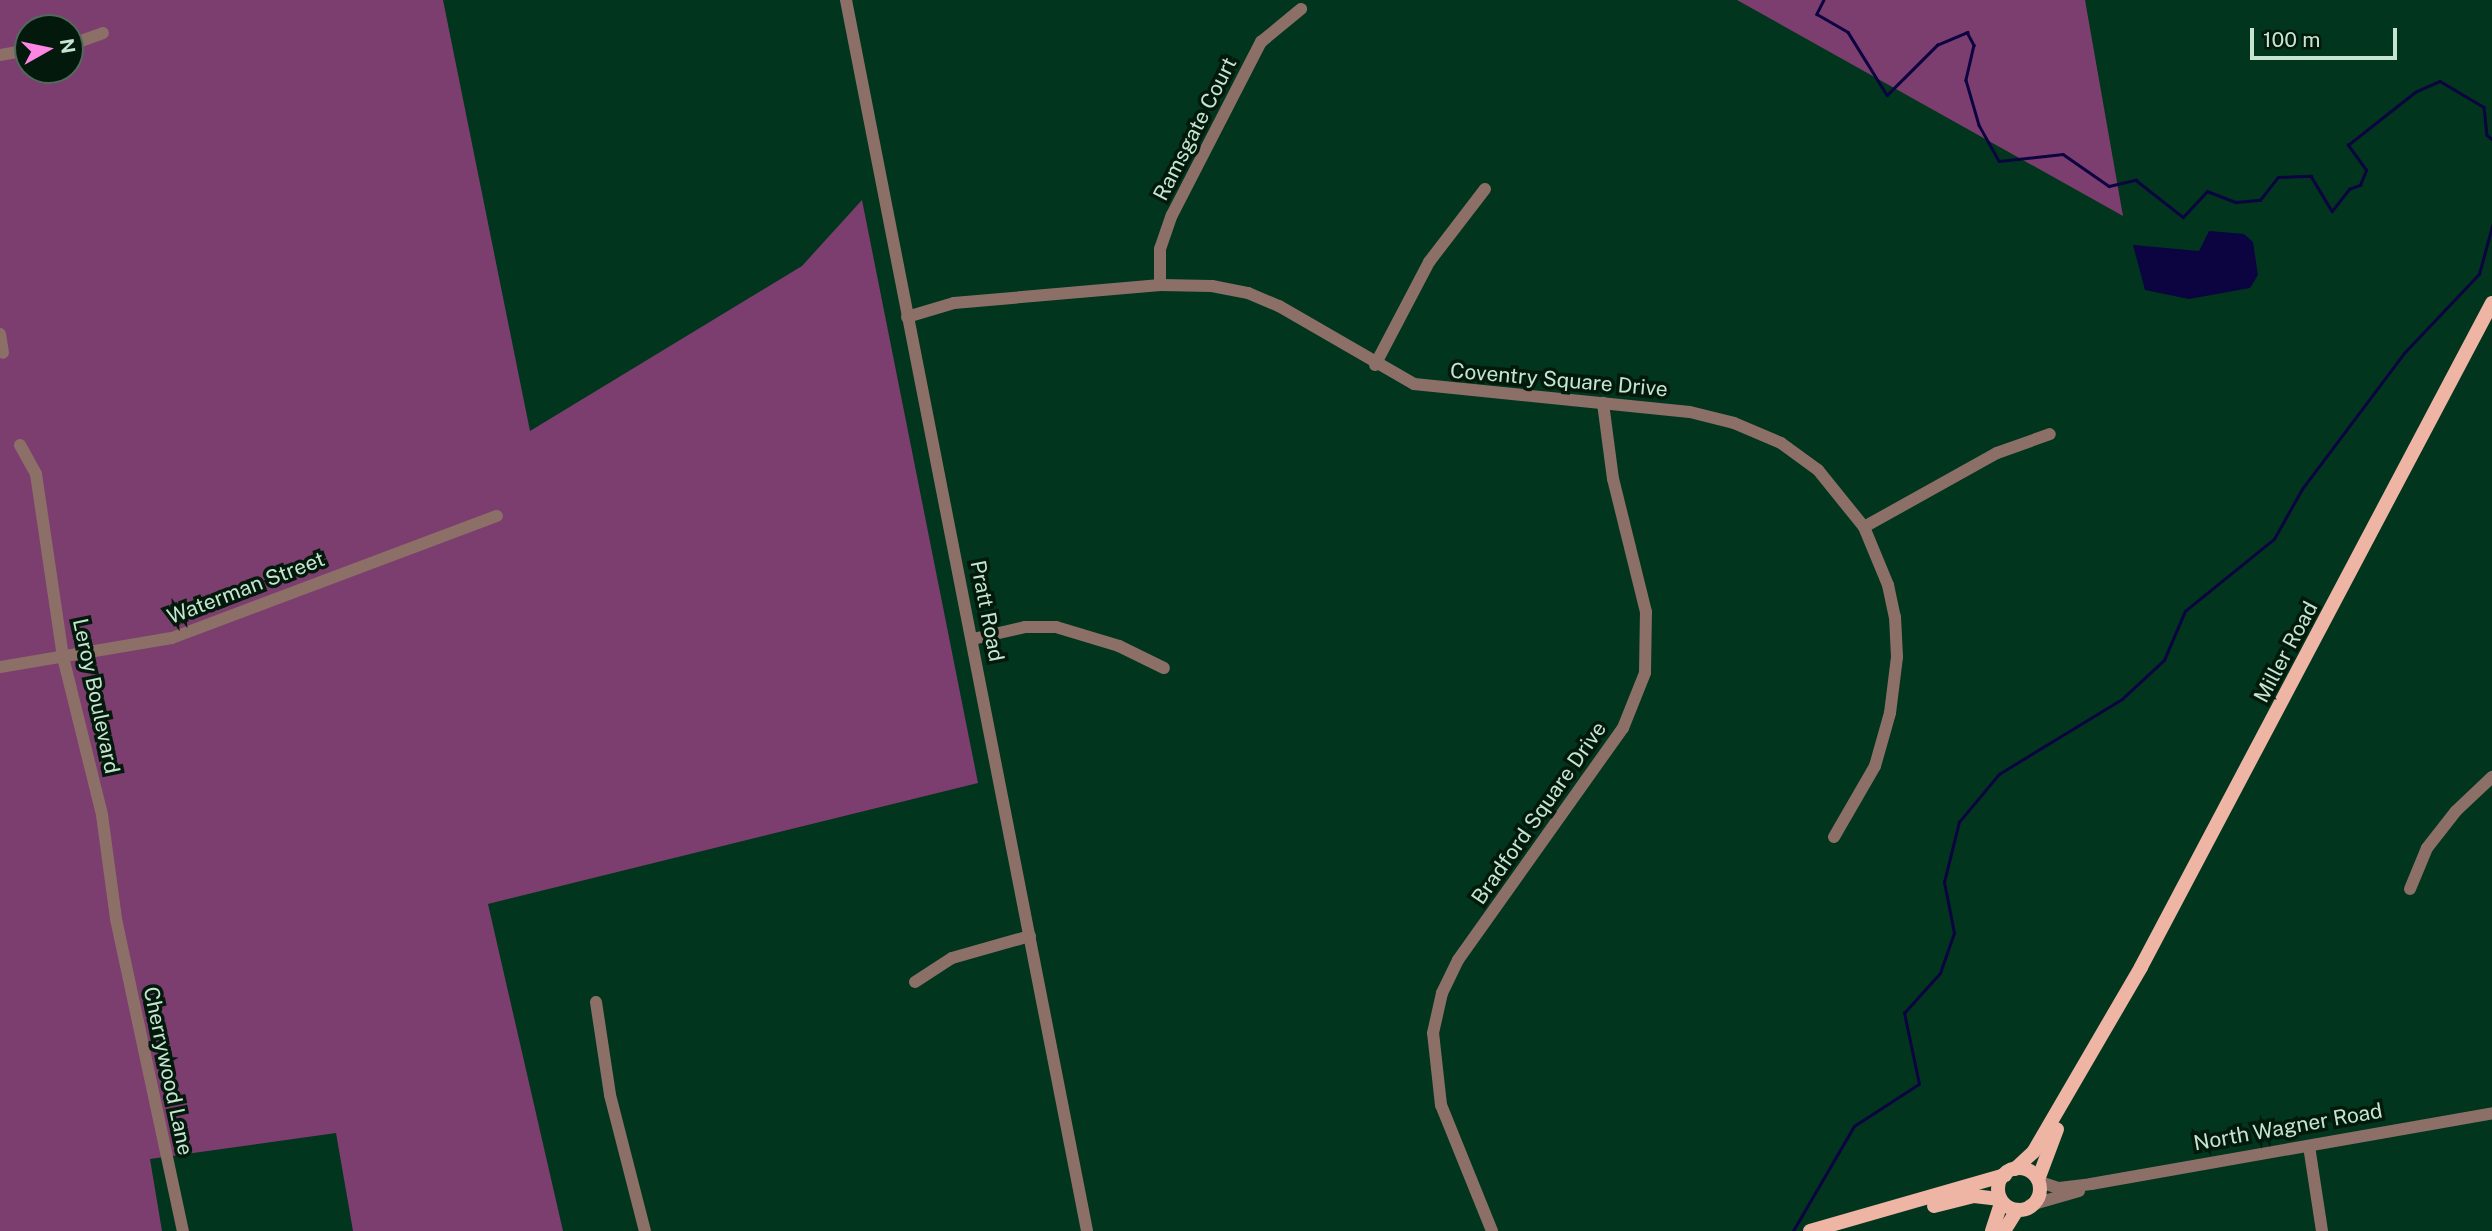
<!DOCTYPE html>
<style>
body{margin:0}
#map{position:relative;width:2492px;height:1231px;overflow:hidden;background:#02351d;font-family:"Public Sans",sans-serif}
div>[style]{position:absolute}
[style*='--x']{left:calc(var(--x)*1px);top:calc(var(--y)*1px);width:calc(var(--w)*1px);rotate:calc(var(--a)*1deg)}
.forest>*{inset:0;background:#7c3e6e}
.water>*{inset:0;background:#0c0341}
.stream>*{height:2.5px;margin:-1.25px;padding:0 1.25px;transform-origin:1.25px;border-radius:1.25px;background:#0c0341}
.minor>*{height:12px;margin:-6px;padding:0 6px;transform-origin:6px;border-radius:6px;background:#8c7068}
.major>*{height:14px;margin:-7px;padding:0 7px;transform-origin:7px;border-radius:7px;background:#eeb4a4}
.major>.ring{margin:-7px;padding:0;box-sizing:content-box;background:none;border:14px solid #eeb4a4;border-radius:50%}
span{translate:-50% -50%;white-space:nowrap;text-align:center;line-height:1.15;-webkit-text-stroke:7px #02190c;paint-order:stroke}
.street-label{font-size:21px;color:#c6e5d1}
.north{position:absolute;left:14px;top:14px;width:70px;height:70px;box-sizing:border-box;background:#02190c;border:2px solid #506b5b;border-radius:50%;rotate:81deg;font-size:19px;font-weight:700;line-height:28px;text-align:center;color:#c6e5d1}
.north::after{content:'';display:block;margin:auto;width:24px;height:32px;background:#fd86e2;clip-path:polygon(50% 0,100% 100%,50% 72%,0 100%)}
.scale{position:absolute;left:2250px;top:28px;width:147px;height:32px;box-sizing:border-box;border:4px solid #c6e5d1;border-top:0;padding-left:9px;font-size:21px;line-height:24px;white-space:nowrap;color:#c6e5d1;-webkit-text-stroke:5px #02190c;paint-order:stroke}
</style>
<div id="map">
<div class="forest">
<i style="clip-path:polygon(evenodd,0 0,443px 0,530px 431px,802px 266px,862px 200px,978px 783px,488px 904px,563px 1231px,353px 1231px,336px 1133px,150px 1159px,162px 1231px,0 1231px,0 0,28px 28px,70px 28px,70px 70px,28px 70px,28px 28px)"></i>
<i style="clip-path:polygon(1737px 0,2085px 0,2123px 216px)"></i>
</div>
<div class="water">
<i style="clip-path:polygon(2209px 231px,2244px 234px,2253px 242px,2258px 275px,2250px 288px,2189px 299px,2145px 290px,2133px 245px,2199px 251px)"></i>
</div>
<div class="stream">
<i style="--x:1824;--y:0;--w:16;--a:117"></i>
<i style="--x:1817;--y:14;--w:36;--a:30"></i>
<i style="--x:1848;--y:32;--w:74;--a:58.2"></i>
<i style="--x:1887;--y:95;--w:71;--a:-45"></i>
<i style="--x:1937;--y:45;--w:33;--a:-23"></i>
<i style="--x:1967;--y:32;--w:15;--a:62"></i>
<i style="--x:1974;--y:45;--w:36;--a:103"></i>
<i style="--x:1966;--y:80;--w:47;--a:73.9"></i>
<i style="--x:1979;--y:125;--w:41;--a:60.9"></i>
<i style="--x:1999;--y:161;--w:64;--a:-6.2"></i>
<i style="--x:2063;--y:154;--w:56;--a:34.8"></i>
<i style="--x:2109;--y:186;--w:28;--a:-13"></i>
<i style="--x:2136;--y:180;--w:60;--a:38.2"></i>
<i style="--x:2183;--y:217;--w:35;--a:-47"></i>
<i style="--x:2207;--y:191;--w:31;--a:21"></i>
<i style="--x:2236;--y:202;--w:24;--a:-5"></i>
<i style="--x:2260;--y:200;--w:29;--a:-52"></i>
<i style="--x:2278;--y:177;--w:33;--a:-2"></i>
<i style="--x:2311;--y:176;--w:41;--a:59"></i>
<i style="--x:2332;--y:211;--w:28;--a:-52"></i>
<i style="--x:2349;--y:189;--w:12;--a:-20"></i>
<i style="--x:2360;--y:185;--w:16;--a:-68"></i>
<i style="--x:2366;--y:170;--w:31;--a:-126"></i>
<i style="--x:2348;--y:145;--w:85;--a:-38.3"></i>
<i style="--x:2415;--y:92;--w:27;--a:-24"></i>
<i style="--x:2440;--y:81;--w:51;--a:30.6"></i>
<i style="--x:2484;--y:107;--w:28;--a:84"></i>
<i style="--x:2487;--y:135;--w:6;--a:39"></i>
<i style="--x:1793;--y:1231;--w:121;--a:-59.8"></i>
<i style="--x:1854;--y:1126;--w:77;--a:-32.9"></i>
<i style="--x:1919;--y:1084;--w:73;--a:-101.9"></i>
<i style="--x:1904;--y:1013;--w:54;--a:-48"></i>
<i style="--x:1940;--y:973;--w:42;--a:-70.7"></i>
<i style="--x:1954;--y:933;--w:52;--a:-101.1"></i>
<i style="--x:1944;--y:882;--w:62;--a:-76"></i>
<i style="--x:1959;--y:822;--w:62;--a:-50.2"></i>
<i style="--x:1999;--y:774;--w:144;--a:-31.4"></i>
<i style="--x:2122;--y:699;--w:57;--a:-42.9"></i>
<i style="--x:2164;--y:660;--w:53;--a:-66.8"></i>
<i style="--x:2185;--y:611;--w:114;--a:-39"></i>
<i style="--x:2274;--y:539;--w:57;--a:-60.8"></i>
<i style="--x:2302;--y:489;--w:170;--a:-53.1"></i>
<i style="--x:2404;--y:353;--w:109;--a:-46.5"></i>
<i style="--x:2479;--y:274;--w:50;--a:-74.8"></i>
</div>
<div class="minor">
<i style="--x:846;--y:0;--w:1254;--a:78.92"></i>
<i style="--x:70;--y:45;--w:35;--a:-20"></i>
<i style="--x:0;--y:55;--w:28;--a:-10"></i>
<i style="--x:1160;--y:285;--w:36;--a:-90"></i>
<i style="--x:1160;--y:249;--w:36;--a:-71"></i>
<i style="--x:1172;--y:215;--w:195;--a:-62.8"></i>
<i style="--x:1261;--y:42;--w:52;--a:-39.5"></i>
<i style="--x:907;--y:317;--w:49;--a:-16.6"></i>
<i style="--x:954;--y:303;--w:207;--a:-5"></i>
<i style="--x:1160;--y:285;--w:52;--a:1.1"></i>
<i style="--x:1212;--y:286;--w:37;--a:11"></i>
<i style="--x:1248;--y:293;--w:34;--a:23"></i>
<i style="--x:1279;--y:306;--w:156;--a:30"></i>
<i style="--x:1414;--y:384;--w:277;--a:5.8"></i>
<i style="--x:1690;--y:412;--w:45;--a:14"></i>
<i style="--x:1734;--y:423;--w:51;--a:23.1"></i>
<i style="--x:1781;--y:443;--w:46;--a:36.1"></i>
<i style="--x:1818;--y:470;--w:73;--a:51.1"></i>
<i style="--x:1864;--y:527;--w:63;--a:67.5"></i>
<i style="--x:1888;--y:585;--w:33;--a:78"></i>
<i style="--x:1895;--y:617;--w:40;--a:87.1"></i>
<i style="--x:1897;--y:657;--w:56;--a:97.1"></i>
<i style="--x:1890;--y:713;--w:55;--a:105.8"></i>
<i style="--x:1875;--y:766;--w:82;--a:120"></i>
<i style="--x:0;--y:334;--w:19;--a:81"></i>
<i style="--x:1375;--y:365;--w:116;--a:-62.3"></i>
<i style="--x:1429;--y:262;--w:92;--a:-52.5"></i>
<i style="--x:20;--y:445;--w:33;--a:61"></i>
<i style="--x:36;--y:474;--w:185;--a:81.6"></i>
<i style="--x:63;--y:657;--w:163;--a:76.1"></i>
<i style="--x:102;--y:815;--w:105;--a:82.3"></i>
<i style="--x:116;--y:919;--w:319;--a:77.9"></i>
<i style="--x:1864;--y:527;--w:152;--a:-29.1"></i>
<i style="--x:1997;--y:453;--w:56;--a:-19.7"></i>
<i style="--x:973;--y:639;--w:53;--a:-13"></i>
<i style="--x:1025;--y:627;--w:31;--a:0"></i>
<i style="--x:1056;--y:627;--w:66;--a:16.8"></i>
<i style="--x:1119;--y:646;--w:50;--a:26.1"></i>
<i style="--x:0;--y:667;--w:174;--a:-9.6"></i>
<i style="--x:172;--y:638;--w:347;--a:-20.6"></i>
<i style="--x:2410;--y:889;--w:44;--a:-67.5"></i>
<i style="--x:2427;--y:848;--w:47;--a:-51.9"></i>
<i style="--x:2456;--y:811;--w:50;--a:-43.4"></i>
<i style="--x:915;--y:982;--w:44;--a:-33"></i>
<i style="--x:952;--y:958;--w:81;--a:-15.8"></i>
<i style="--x:596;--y:1002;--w:94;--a:81.4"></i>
<i style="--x:610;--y:1095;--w:140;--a:75.6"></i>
<i style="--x:2309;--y:1146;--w:86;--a:81.3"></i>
<i style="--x:2040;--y:1182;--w:20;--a:18"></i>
<i style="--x:2059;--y:1188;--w:32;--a:-7"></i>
<i style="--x:2091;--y:1184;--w:407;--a:-10"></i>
<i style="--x:2030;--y:1205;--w:51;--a:-15.9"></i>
<i style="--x:1492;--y:1231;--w:136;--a:-112"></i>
<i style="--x:1441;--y:1105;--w:72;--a:-96.3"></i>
<i style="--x:1433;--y:1033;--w:41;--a:-77.3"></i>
<i style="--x:1442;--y:993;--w:37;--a:-64"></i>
<i style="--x:1458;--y:960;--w:285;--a:-54.6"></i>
<i style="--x:1623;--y:728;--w:59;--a:-68.2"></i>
<i style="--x:1645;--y:673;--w:61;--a:-89.1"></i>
<i style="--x:1646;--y:612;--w:137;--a:-103.9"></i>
<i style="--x:1613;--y:479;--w:77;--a:-97.5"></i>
</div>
<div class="major">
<i class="ring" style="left:1998px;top:1168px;width:28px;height:28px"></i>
<i style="--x:2015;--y:1169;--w:26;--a:-43"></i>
<i style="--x:2034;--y:1151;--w:213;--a:-59.8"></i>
<i style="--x:2141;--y:967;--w:751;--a:-62.14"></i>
<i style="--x:2039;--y:1177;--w:51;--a:-69.4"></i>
<i style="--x:1934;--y:1206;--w:41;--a:-14"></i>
<i style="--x:1974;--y:1196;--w:24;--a:7"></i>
<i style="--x:1810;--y:1231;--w:203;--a:-16"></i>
<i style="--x:1992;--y:1231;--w:29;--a:-72"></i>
<i style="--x:2004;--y:1231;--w:25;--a:-58"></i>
</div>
<div class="street-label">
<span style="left:1195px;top:129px;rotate:-63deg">Ramsgate Court</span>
<span style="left:1559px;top:380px;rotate:5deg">Coventry Square Drive</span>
<span style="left:246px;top:588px;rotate:-21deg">Waterman Street</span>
<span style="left:987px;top:611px;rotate:79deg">Pratt Road</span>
<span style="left:2286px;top:652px;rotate:-62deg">Miller Road</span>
<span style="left:96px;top:696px;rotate:78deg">Leroy Boulevard</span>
<span style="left:1539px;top:813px;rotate:-55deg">Bradford Square Drive</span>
<span style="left:168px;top:1071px;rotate:78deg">Cherrywood Lane</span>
<span style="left:2288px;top:1127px;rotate:-10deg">North Wagner Road</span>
</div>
<div class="north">N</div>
<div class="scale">100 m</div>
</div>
